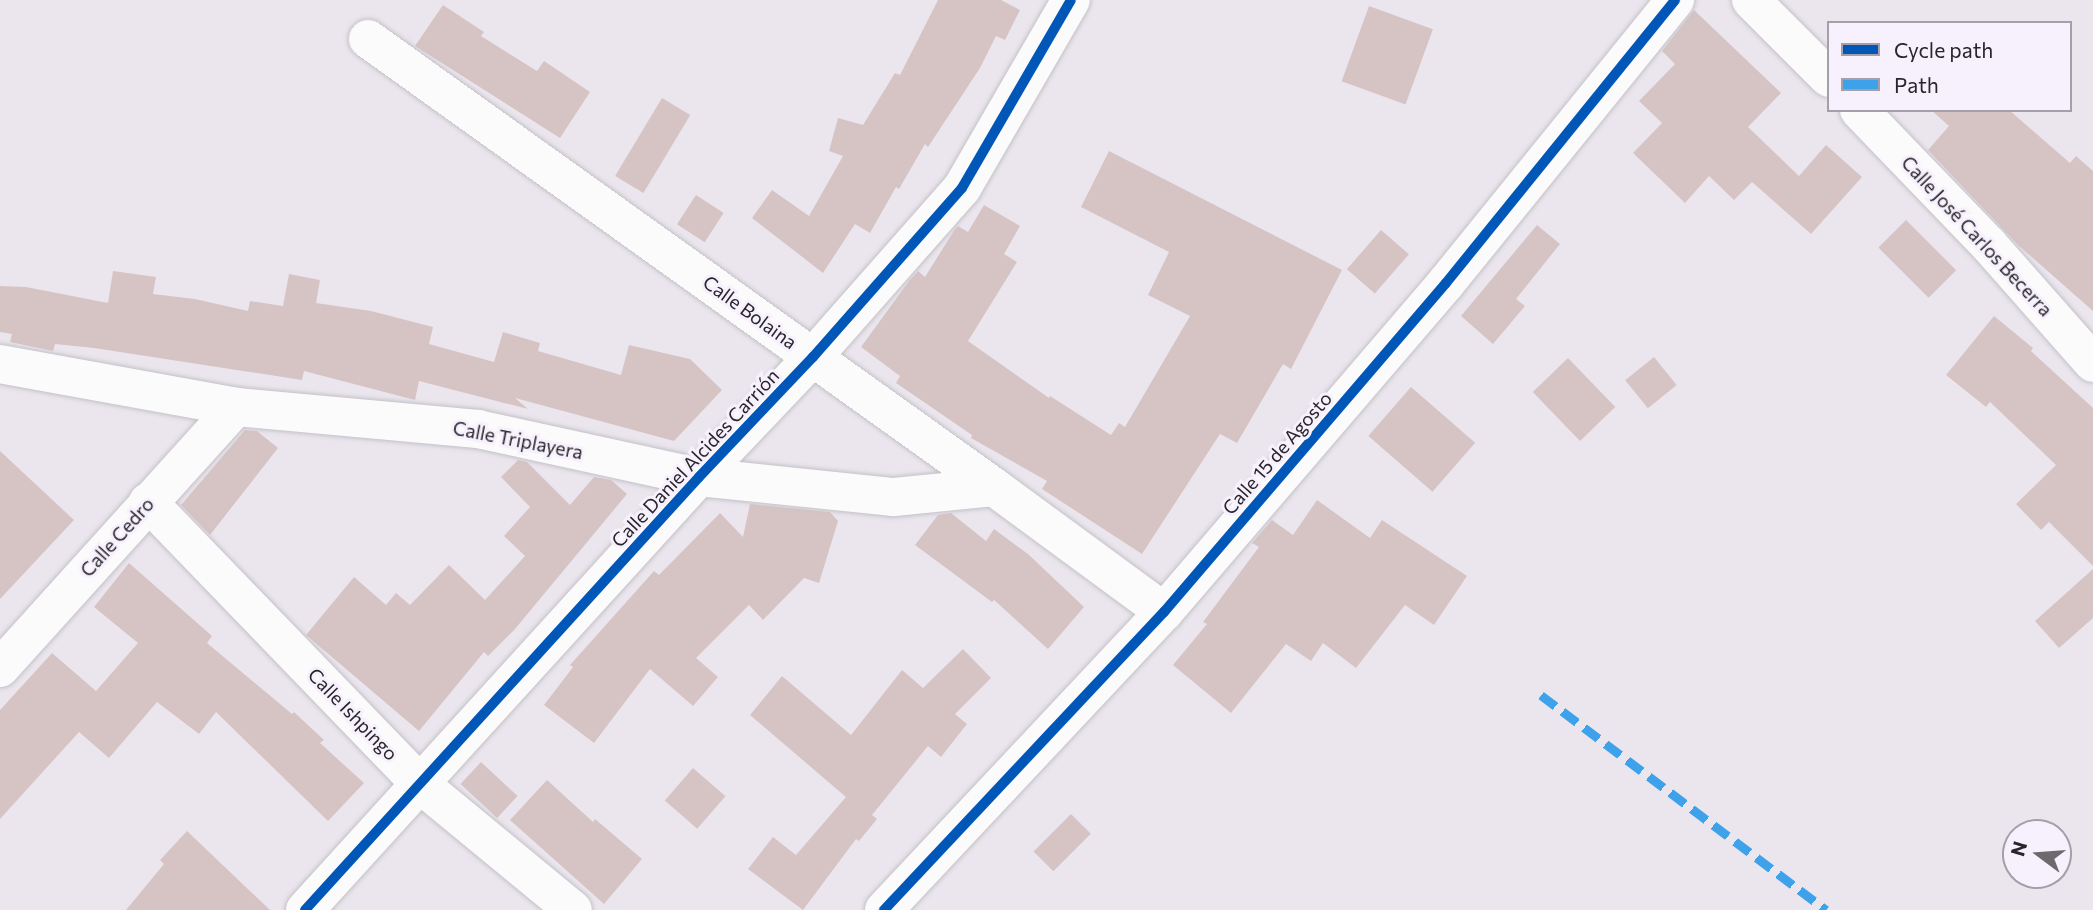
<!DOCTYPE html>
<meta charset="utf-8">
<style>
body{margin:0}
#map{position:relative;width:2093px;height:910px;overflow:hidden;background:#ebe6ee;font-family:Commissioner,sans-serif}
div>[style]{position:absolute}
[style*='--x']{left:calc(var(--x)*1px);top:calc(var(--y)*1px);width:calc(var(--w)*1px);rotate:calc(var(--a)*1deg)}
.building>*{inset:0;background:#d6c4c5;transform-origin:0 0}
.roads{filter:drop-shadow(0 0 2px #c4c1c7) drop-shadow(0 0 2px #c4c1c7)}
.minor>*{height:38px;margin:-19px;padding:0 19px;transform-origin:19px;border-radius:19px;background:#fcfbfc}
.quiet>*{height:9px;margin-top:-4.5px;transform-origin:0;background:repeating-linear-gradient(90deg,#3ea2eb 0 18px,transparent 0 27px)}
.cycleway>*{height:10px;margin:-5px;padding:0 5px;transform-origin:5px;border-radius:5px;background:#0057b8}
span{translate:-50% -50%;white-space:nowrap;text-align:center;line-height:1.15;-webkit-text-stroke:6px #f7f1fd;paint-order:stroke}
.street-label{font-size:19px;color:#28252b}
.legend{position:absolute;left:1827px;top:21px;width:245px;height:91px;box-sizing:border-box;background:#f7f1fd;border:2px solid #a49fa9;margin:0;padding:9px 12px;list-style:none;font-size:21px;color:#28252b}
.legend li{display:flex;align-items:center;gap:14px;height:35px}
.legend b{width:35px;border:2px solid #a49fa9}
.north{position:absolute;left:2002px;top:819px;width:70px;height:70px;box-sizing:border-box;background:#f7f1fd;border:2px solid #a49fa9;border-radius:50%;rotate:286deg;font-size:19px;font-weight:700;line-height:28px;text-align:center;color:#28252b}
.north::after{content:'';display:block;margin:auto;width:24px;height:32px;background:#6c696f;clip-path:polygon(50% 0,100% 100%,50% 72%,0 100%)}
</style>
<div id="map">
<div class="building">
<i style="clip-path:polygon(938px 0,1001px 0,1020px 10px,1005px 40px,996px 36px,980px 68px,928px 147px,925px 144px,899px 189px,896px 187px,870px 233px,855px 224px,823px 273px,752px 218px,772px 190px,809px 216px,843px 156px,829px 151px,838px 118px,863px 125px,895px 73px,900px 75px)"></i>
<i style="clip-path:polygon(443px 5px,484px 32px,481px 36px,537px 71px,544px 61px,590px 92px,560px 138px,415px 46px)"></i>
<i style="left:1369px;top:6px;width:68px;height:80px;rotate:20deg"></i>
<i style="clip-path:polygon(1694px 10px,1781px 93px,1748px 127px,1799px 176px,1826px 145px,1862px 177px,1811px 234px,1752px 182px,1734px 200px,1709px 176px,1685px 203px,1633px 153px,1662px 123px,1639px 101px,1675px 64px,1662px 51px)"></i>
<i style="left:662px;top:98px;width:33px;height:91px;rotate:31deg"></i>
<i style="clip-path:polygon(1931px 110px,2009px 110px,2070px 163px,2076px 156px,2093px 171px,2093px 311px,2018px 245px,1928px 150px,1949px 126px)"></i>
<i style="clip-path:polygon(1109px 151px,1342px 270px,1291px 369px,1283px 364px,1237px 443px,1220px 434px,1142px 554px,1042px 489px,1047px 481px,971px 438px,972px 435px,896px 383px,900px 376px,861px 347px,909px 281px,918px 271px,925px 277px,955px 229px,958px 226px,968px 232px,984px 205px,1020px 226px,1004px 254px,1017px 262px,968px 341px,1049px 398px,1050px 396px,1111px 435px,1119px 423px,1125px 427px,1190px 316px,1148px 295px,1169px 252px,1081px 207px)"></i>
<i style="left:696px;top:195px;width:33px;height:35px;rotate:33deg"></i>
<i style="left:1906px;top:220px;width:71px;height:39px;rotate:45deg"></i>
<i style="clip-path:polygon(1537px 225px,1560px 244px,1516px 299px,1525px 306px,1493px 344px,1461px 316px)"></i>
<i style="left:1381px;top:230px;width:37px;height:52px;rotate:41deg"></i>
<i style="clip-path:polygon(113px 271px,156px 277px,153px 294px,195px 299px,248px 311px,250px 301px,283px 306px,289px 274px,320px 280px,316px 303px,371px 311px,433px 327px,429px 344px,494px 362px,503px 332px,540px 343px,538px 351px,621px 375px,629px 345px,690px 359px,722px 390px,674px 441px,515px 398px,528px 409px,419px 381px,415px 400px,304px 371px,302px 380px,94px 348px,55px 344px,53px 351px,10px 342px,12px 334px,0 332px,0 286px,26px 287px,108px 303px)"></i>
<i style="clip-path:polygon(1994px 316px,2033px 348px,2031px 351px,2093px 408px,2093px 566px,2049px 522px,2041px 530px,2016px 504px,2056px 465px,1990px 402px,1986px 407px,1946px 375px)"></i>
<i style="left:1654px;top:357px;width:36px;height:37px;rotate:51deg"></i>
<i style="left:1568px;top:358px;width:68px;height:49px;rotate:46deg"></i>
<i style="left:1411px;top:387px;width:85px;height:65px;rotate:41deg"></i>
<i style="clip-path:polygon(245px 430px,257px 431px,278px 448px,210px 535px,181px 505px)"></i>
<i style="clip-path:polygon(0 451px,74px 520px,0 599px)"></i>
<i style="clip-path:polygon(518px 460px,527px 462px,570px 505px,594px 477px,611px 480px,627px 494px,515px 629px,488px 656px,484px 652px,419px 731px,306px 635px,354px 577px,386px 605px,396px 593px,410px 605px,449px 565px,485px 600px,525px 556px,504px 536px,530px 507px,501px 477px)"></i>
<i style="clip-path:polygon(1317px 500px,1370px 538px,1382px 520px,1467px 576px,1434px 625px,1405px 605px,1356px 668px,1323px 643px,1311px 661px,1286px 644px,1231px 713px,1173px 665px,1207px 624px,1203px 622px,1259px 547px,1252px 543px,1272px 520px,1293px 535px)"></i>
<i style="clip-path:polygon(750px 504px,830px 512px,838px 521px,819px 583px,804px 578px,763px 620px,749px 605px,696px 658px,718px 677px,693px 706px,650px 669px,594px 743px,544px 705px,573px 667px,570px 665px,654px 571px,659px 575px,720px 513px,743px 537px)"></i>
<i style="clip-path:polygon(951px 513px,986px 541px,994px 529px,1028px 554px,1084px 607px,1048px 649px,994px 600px,992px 602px,915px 545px,938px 515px)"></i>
<i style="clip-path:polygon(129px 563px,212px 636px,207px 643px,292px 714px,294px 712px,324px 740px,320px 743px,364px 783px,328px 821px,216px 712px,199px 734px,157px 702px,109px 758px,79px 732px,0 819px,0 710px,52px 653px,96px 691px,138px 643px,94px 607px)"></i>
<i style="clip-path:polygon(2093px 569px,2093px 618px,2059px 648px,2035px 621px)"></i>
<i style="clip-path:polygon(963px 649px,991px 678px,955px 714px,967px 724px,941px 757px,928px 746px,872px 815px,877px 819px,859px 841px,856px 839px,803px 910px,748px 869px,773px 837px,796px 855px,846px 797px,750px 715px,782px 676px,851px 735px,902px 670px,923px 688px)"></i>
<i style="left:481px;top:762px;width:50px;height:30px;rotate:43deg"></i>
<i style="left:693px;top:768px;width:43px;height:43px;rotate:41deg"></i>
<i style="clip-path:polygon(547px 780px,593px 822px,595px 819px,642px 859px,604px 904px,510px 820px)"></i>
<i style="left:1071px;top:814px;width:28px;height:53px;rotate:45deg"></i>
<i style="clip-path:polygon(187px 831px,270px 910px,126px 910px,164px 864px,160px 860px)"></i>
</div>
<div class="roads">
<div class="minor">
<i style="--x:1751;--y:0;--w:110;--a:45"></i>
<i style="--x:368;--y:39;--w:770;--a:35.59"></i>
<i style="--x:994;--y:487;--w:211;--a:36.3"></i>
<i style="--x:1859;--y:110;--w:187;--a:46.1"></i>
<i style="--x:1989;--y:245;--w:157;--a:48.6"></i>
<i style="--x:0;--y:364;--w:240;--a:10.3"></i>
<i style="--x:236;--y:407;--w:243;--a:5.2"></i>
<i style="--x:478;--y:429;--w:226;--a:12.3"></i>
<i style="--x:699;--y:477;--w:196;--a:5.9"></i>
<i style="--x:894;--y:497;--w:100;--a:-5.7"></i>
<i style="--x:148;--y:502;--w:392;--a:46"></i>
<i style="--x:420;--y:784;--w:198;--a:39.5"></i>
<i style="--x:0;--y:668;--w:352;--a:-47.9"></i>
<i style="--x:305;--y:910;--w:585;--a:-47.7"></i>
<i style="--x:699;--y:477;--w:166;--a:-46.5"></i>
<i style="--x:813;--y:357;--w:225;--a:-48.6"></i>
<i style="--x:962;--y:188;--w:217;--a:-59.9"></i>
<i style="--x:884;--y:910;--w:409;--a:-46.8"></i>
<i style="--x:1164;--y:612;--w:433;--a:-49.4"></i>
<i style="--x:1446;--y:283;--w:364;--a:-51"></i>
</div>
</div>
<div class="quiet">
<i style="--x:1541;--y:695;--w:357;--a:37"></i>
</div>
<div class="cycleway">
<i style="--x:305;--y:910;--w:585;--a:-47.7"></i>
<i style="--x:699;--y:477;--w:166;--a:-46.5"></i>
<i style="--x:813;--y:357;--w:225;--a:-48.6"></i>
<i style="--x:962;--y:188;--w:217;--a:-59.9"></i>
<i style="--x:884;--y:910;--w:409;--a:-46.8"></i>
<i style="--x:1164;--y:612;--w:433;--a:-49.4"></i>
<i style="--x:1446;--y:283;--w:364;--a:-51"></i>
</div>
<div class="street-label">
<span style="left:1977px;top:236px;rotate:47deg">Calle José Carlos Becerra</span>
<span style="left:750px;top:312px;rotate:36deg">Calle Bolaina</span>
<span style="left:518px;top:440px;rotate:11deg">Calle Triplayera</span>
<span style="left:1277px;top:453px;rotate:-49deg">Calle 15 de Agosto</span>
<span style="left:695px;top:458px;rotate:-47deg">Calle Daniel Alcides Carrión</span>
<span style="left:117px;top:537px;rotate:-48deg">Calle Cedro</span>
<span style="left:353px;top:714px;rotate:46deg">Calle Ishpingo</span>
</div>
<ul class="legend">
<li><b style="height:9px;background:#0057b8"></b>Cycle path</li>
<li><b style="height:9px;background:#3ea2eb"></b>Path</li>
</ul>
<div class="north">N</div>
</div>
